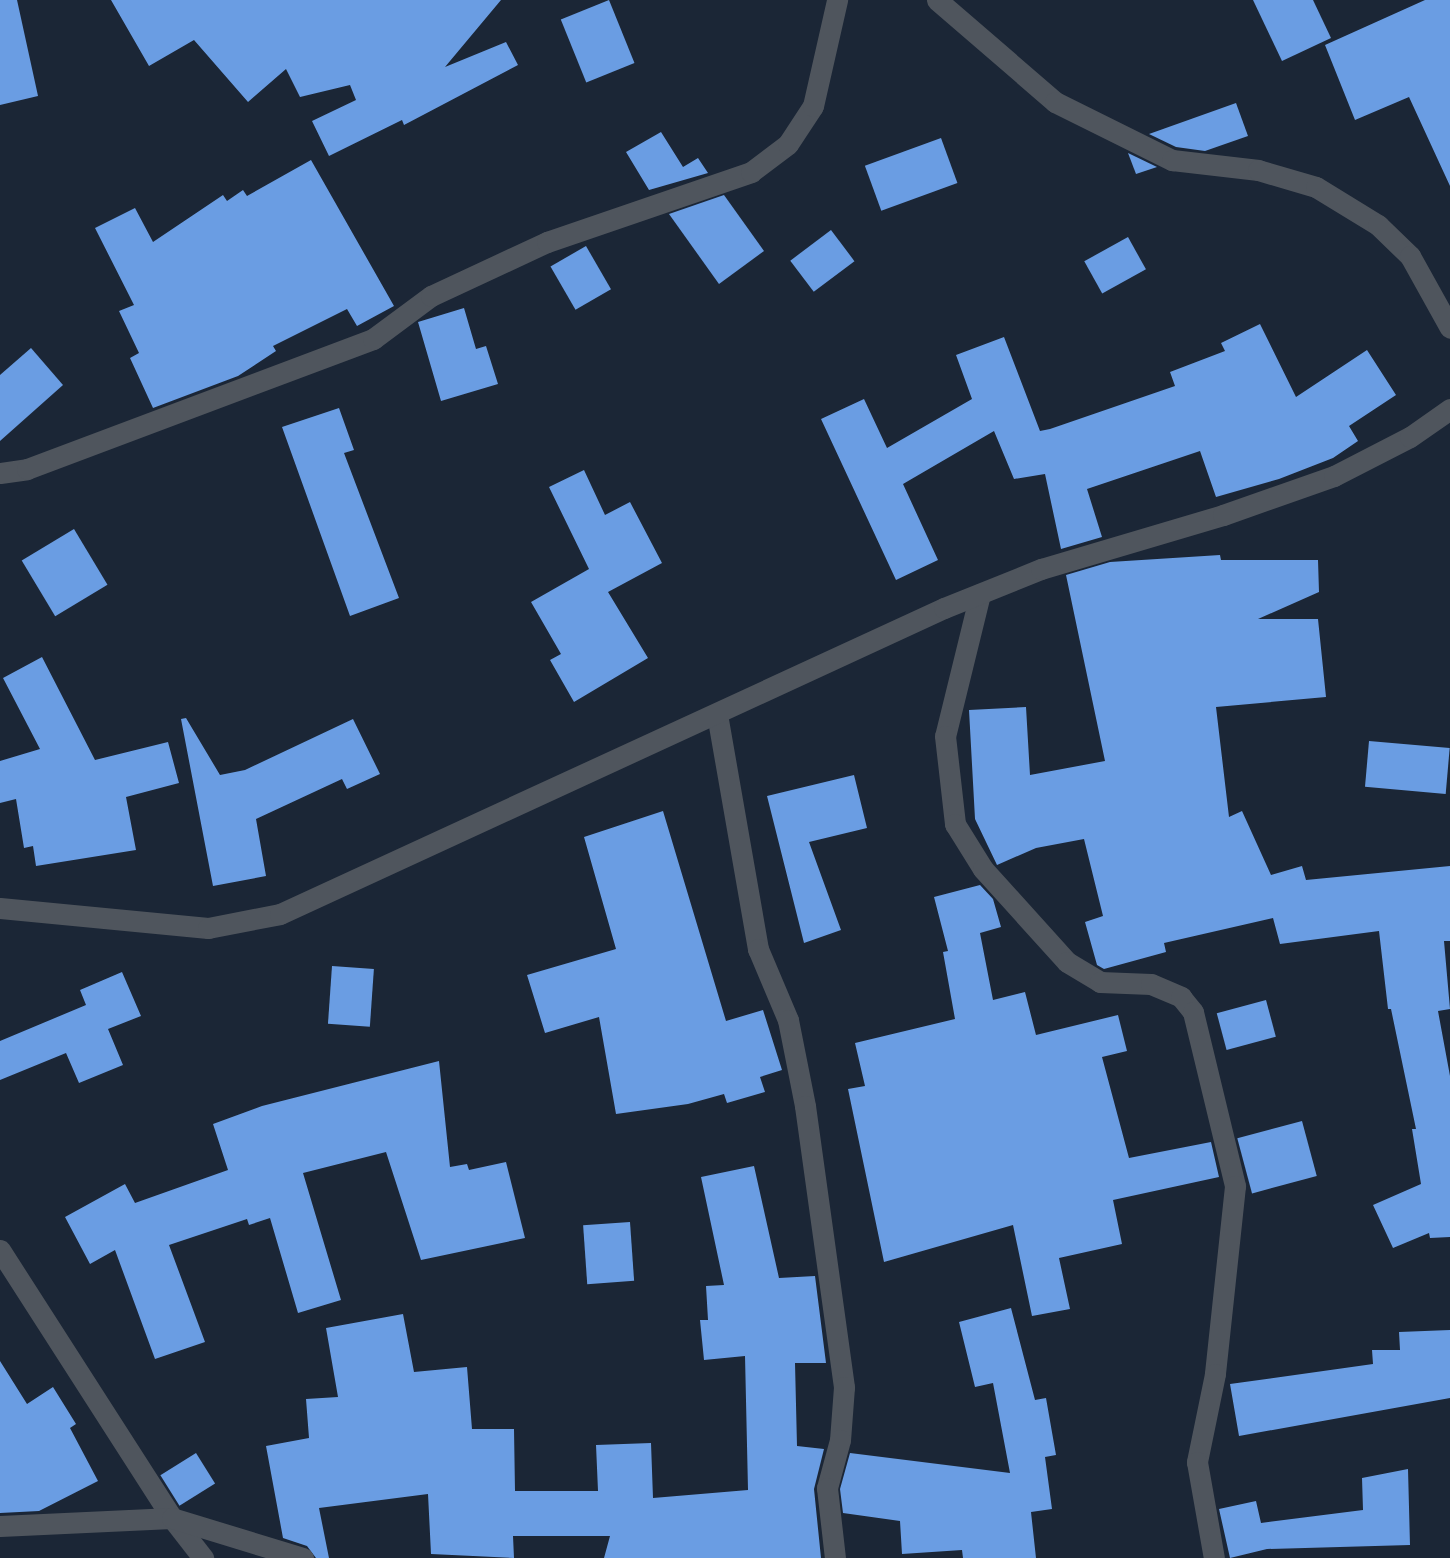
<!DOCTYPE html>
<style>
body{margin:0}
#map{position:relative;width:1450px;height:1558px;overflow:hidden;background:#1b2636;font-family:Bitter,serif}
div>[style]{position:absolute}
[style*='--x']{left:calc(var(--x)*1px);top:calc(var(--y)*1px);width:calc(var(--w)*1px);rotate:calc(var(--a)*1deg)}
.building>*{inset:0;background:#6a9de3;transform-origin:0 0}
.street>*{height:21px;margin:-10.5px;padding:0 10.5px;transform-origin:10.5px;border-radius:10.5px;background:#4f555d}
span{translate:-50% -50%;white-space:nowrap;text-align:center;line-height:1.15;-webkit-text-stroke:7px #1b2636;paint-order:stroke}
</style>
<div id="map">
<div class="building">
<i style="clip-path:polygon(0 0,17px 0,38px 96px,0 105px)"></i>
<i style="clip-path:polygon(111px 0,501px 0,445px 67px,506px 42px,518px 65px,404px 125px,402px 120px,329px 156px,312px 121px,356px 100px,350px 85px,300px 97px,286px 69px,248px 102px,194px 40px,149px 66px)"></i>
<i style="left:609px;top:0;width:68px;height:52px;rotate:68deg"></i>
<i style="clip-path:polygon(1253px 0,1313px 0,1331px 38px,1282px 61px)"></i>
<i style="clip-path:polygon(1425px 0,1450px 0,1450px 186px,1409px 97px,1355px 120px,1325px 45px)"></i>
<i style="clip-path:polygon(1236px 103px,1248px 136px,1205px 151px,1176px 147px,1149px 134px)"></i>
<i style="clip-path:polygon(661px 132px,683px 167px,698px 158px,708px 173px,649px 190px,626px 152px)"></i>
<i style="left:941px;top:138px;width:48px;height:81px;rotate:70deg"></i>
<i style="clip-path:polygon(1128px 153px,1157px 167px,1136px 174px)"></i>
<i style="clip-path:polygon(311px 160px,394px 306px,357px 326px,347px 309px,273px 346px,276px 351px,238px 376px,153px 408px,130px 358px,139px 353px,119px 311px,134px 305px,95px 228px,135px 208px,153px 242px,223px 195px,227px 201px,243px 190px,247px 196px)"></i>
<i style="clip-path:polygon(724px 195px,764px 251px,719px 284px,669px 214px)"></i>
<i style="left:831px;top:230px;width:39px;height:51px;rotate:53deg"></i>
<i style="left:1128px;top:237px;width:37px;height:50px;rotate:61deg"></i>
<i style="left:586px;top:246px;width:50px;height:41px;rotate:60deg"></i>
<i style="clip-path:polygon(464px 308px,476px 349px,486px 346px,498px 384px,441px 401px,418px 322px)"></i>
<i style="clip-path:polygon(1260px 324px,1296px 397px,1367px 350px,1396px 395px,1349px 426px,1358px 441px,1333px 458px,1279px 479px,1216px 497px,1200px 451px,1087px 489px,1102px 537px,1061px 549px,1045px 474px,1014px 479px,994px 431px,903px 484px,938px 560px,896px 580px,821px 419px,864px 399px,887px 448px,972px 399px,956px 355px,1004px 337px,1040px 431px,1050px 429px,1175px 386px,1170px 372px,1225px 351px,1221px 343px)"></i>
<i style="clip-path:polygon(31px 348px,63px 385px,0 441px,0 375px)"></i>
<i style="clip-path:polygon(339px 408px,354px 450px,344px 453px,399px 598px,350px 616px,282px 427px)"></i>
<i style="clip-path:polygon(584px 470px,605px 515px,630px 502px,662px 563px,608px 592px,648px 658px,574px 702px,550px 660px,561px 654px,531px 602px,589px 569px,549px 487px)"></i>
<i style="left:74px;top:529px;width:65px;height:61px;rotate:59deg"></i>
<i style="clip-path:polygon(1220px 555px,1221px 560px,1318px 560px,1319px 592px,1258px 619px,1318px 619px,1326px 697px,1216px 707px,1229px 817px,1242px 811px,1271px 875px,1302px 866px,1306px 880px,1450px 866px,1450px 941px,1444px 941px,1450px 1009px,1438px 1011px,1450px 1076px,1450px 1237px,1430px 1238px,1429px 1233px,1393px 1248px,1373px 1205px,1421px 1184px,1412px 1129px,1416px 1129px,1391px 1009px,1388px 1009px,1379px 931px,1280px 944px,1273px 918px,1164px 943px,1166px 952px,1104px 969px,1097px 965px,1085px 922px,1103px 916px,1084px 839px,1036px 848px,997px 865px,975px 819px,969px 710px,1026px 707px,1030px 775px,1105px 761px,1066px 575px,1110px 562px)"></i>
<i style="clip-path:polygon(42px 657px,95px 760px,168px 742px,179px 783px,126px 797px,136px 850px,36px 866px,33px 846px,24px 848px,16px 799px,0 803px,0 761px,40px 749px,3px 678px)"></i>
<i style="clip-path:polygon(186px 718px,220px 775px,245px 770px,353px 719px,380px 774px,347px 789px,342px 779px,256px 819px,266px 876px,213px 886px,181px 719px)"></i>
<i style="left:1369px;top:741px;width:81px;height:46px;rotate:5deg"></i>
<i style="clip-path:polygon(854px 775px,867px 828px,809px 842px,841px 930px,804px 943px,767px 796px)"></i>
<i style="clip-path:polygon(663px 811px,726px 1021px,763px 1010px,782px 1070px,760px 1077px,765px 1092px,727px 1103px,724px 1094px,688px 1104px,616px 1114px,599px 1017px,545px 1033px,527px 975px,616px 949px,584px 837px)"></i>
<i style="clip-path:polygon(980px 885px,993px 899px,1001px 927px,980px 933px,993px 1000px,1025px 992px,1036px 1035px,1118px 1015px,1127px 1051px,1102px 1057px,1129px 1158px,1211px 1142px,1219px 1177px,1113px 1200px,1122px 1244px,1059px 1258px,1070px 1309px,1032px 1316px,1013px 1225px,884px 1262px,848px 1089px,865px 1086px,855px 1043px,955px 1019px,943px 952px,948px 951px,934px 897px)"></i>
<i style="left:332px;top:966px;width:42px;height:58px;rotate:4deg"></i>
<i style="clip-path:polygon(122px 972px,141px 1016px,108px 1029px,123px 1065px,79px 1083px,66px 1053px,0 1080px,0 1041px,86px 1005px,80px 990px)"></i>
<i style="left:1266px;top:1000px;width:38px;height:51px;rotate:75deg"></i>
<i style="clip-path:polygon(439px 1061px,450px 1167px,467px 1164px,469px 1170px,506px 1162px,525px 1238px,421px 1260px,386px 1152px,303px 1173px,341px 1300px,298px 1313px,270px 1218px,249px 1225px,247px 1219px,169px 1245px,205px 1342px,155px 1359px,115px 1250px,90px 1264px,65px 1217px,125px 1184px,135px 1203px,228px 1170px,213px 1124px,262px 1106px)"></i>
<i style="left:1302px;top:1121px;width:57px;height:67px;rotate:75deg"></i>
<i style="clip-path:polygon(754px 1166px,779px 1278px,815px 1276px,826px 1363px,795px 1363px,797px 1446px,824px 1449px,814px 1489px,821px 1558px,604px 1558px,610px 1536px,513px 1536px,514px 1558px,431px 1554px,428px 1494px,319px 1508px,329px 1558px,316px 1558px,307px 1546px,283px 1538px,266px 1446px,309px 1438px,306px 1399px,338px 1397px,326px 1328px,403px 1314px,414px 1372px,467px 1367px,472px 1429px,514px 1429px,515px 1491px,598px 1491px,596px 1445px,651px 1443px,653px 1498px,748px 1490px,745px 1356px,704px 1360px,700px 1320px,708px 1320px,706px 1286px,724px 1285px,701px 1177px)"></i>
<i style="left:630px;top:1222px;width:59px;height:47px;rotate:86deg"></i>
<i style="clip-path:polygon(1011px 1308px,1035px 1400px,1046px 1398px,1056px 1455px,1045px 1457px,1052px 1509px,1031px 1512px,1036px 1558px,963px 1558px,962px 1550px,902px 1554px,900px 1521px,843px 1513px,840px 1489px,850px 1453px,1010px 1473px,993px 1383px,975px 1387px,959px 1322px)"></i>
<i style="clip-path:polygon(1450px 1330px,1450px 1398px,1239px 1436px,1230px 1384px,1373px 1364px,1372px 1350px,1400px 1350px,1399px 1332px)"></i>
<i style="clip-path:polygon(0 1361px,27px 1404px,53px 1387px,76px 1424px,70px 1428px,98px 1481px,39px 1511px,0 1513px)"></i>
<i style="left:196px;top:1453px;width:36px;height:42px;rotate:58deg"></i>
<i style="clip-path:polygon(1408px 1469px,1410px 1545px,1267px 1549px,1230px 1558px,1219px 1509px,1256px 1501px,1261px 1523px,1363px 1510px,1362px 1478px)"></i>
</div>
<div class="street">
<i style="--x:937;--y:0;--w:156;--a:40.8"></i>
<i style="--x:1055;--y:102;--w:131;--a:26.4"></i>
<i style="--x:1172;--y:160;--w:87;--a:6.6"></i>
<i style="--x:1258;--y:170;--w:60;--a:16.3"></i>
<i style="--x:1316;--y:187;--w:73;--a:31.5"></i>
<i style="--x:1378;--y:225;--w:45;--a:44.1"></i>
<i style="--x:1410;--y:256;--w:82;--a:60.9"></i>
<i style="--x:0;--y:473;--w:27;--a:-8"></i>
<i style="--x:27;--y:469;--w:370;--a:-20.6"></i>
<i style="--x:373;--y:339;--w:72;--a:-36.6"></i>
<i style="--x:431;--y:296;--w:128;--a:-25"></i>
<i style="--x:547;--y:242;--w:216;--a:-18.9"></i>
<i style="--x:751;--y:172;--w:46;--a:-37.1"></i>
<i style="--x:788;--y:144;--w:45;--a:-56.7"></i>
<i style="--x:813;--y:106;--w:109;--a:-77.2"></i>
<i style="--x:980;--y:594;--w:146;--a:103.8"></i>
<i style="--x:945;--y:736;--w:89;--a:83.5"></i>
<i style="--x:955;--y:824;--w:53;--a:58.1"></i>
<i style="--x:983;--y:869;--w:125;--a:47.9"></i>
<i style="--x:1067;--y:962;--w:39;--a:31"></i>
<i style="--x:1100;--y:982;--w:51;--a:2.2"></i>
<i style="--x:1151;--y:984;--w:33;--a:23"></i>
<i style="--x:1181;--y:997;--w:19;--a:51"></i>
<i style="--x:1193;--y:1012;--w:179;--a:76.4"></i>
<i style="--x:1235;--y:1186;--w:189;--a:96.1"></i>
<i style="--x:1215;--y:1374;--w:90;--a:101.6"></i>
<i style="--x:1197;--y:1462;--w:97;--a:80"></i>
<i style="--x:717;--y:714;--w:239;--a:80.1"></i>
<i style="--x:758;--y:949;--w:77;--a:67.1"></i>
<i style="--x:788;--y:1020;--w:88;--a:78.8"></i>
<i style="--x:805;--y:1106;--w:284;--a:82.1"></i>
<i style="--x:844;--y:1387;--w:53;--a:94.3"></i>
<i style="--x:840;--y:1440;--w:50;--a:105.2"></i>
<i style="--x:827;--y:1488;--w:70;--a:83.5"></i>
<i style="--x:0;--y:908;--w:209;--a:5.5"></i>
<i style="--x:208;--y:928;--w:73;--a:-11"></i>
<i style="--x:280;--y:914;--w:731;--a:-24.74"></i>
<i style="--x:944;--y:608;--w:105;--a:-21.9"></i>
<i style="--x:1041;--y:569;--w:190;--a:-16.5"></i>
<i style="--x:1223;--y:515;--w:118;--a:-19.4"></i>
<i style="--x:1334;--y:476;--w:85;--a:-27.2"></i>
<i style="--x:1410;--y:437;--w:49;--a:-35"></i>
<i style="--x:0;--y:1250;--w:318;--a:57.3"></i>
<i style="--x:172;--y:1518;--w:51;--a:52.2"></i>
<i style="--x:0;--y:1526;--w:172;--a:-2.7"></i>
<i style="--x:172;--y:1518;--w:137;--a:17"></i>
</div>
</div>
